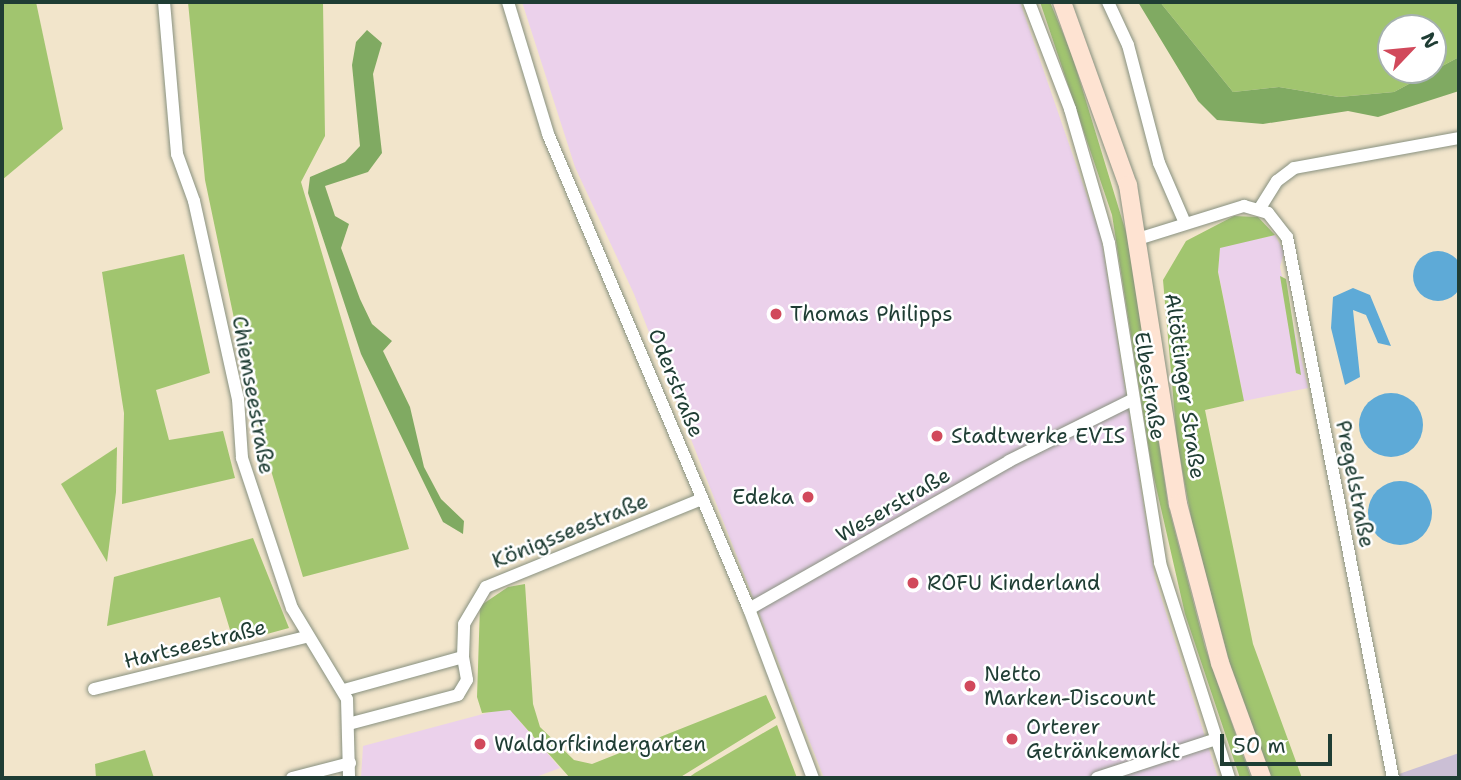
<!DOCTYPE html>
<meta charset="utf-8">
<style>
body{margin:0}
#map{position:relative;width:1461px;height:780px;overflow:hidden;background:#f2e5cb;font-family:"Shantell Sans",sans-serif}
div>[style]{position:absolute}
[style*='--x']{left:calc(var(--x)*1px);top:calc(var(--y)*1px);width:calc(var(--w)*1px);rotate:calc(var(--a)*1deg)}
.built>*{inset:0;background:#ebd1eb}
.industrial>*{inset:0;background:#cbbfd5}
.green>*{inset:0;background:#a1c56f}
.forest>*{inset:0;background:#80aa62}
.water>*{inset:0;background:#5eaad7}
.round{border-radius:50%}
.roads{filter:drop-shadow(0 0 2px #889180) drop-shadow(0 0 2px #889180)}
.street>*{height:12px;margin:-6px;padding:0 6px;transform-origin:6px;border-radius:6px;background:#fff}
.secondary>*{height:18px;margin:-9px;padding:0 9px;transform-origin:9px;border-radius:9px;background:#fee3d2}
.dots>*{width:19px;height:19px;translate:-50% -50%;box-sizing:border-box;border:4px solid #fff;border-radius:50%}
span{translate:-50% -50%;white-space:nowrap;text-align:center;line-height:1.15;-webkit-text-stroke:5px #fff;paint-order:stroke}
.poi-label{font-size:21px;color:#1f3d34}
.left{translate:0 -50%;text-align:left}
.right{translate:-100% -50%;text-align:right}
.street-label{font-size:21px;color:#1f3d34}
.frame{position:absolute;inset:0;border:4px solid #1f3d34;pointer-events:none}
.north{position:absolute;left:1377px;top:14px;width:70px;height:70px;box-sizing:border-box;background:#fff;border:2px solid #a5b1ae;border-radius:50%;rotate:64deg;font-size:19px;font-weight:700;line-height:28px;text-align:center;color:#1f3d34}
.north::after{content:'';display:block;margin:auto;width:24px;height:32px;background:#d1495b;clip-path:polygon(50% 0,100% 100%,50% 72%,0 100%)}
.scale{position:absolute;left:1220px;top:734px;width:112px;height:32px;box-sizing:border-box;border:4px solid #1f3d34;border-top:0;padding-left:9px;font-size:21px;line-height:24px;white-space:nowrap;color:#1f3d34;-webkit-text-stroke:5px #fff;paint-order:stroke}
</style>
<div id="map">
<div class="built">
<i style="clip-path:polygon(522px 2px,1020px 2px,1101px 237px,1155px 578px,1218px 778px,824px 778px,634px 294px,575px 167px)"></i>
<i style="clip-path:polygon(1275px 235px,1284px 252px,1280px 267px,1308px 388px,1244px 401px,1218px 271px,1220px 247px)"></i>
<i style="clip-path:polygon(498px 710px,510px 710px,560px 768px,533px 778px,361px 778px,363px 746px)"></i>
</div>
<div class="industrial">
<i style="clip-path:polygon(1459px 753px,1459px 778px,1400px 778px,1399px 774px)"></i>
</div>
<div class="green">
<i style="clip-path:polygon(2px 2px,36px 2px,63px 129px,2px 180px)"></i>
<i style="clip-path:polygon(188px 2px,323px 2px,325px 136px,301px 182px,409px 549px,303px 577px,254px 414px,205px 180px)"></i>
<i style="clip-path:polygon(1040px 2px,1050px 2px,1072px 55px,1129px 242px,1168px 505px,1205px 647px,1251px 778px,1240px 778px,1185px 614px,1152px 469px,1112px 215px)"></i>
<i style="clip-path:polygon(evenodd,1160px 2px,1459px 2px,1459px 57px,1394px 92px,1339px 97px,1279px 87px,1233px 92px,1160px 2px,1391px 28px,1433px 28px,1433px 70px,1391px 70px,1391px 28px)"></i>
<i style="clip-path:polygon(1234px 216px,1258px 217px,1275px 235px,1220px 248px,1218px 272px,1244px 401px,1205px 410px,1253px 644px,1302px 778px,1270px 778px,1241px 704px,1194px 533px,1177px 441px,1163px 280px,1186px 241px)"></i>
<i style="clip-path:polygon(184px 254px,210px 373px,156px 390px,169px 440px,223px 431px,235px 478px,122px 504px,124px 413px,102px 272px)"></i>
<i style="clip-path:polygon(1280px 276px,1286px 279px,1301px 375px,1296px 373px)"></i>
<i style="clip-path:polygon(117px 447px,116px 492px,107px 562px,61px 484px)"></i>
<i style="clip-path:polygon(253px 538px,289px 628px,234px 643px,220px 597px,107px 626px,114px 577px)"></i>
<i style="clip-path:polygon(525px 584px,533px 704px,540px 727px,574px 760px,592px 764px,766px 695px,776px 718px,679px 778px,570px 778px,510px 710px,482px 713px,477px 697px,480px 606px,508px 587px)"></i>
<i style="clip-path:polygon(777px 725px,797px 778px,688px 778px,695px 773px)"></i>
<i style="clip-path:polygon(145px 750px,154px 778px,96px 778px,95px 764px)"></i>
</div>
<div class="forest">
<i style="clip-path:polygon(1138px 2px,1160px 2px,1233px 92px,1279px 87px,1339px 97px,1394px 92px,1459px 57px,1459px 91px,1378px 117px,1348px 111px,1263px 124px,1217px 120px,1198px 101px)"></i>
<i style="clip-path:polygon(367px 30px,382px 43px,373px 74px,382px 153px,368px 172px,325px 186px,335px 216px,349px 224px,341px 248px,360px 299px,372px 324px,392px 341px,383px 351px,410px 407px,424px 467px,441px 499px,464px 521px,463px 534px,443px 522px,361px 354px,308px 193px,310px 177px,345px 162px,360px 146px,352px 65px,356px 42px)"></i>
</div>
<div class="water">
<i class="round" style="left:1413px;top:251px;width:50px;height:50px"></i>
<i style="clip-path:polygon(1353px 288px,1370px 295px,1391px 346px,1378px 343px,1366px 315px,1353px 310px,1360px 377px,1345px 385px,1331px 328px,1333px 297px)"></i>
<i class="round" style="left:1359px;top:393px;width:64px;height:64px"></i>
<i class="round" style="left:1368px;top:481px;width:64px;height:64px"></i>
</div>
<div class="roads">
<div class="street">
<i style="--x:164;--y:2;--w:153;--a:85.1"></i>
<i style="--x:177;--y:154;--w:50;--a:70.1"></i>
<i style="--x:194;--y:201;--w:203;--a:77.5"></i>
<i style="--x:238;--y:399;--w:59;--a:86.1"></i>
<i style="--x:242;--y:458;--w:158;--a:71.6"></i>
<i style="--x:292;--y:608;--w:106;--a:58.9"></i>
<i style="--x:347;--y:699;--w:79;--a:88.5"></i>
<i style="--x:508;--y:2;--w:138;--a:73.1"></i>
<i style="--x:548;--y:134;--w:516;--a:67.06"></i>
<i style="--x:749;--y:609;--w:181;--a:69.3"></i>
<i style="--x:1029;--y:2;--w:115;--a:69"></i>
<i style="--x:1070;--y:109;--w:140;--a:73.8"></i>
<i style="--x:1109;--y:243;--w:324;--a:80.9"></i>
<i style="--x:1160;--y:563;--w:226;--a:72.2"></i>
<i style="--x:1108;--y:2;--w:47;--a:65.1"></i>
<i style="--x:1128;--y:45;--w:122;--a:75.3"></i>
<i style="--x:1159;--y:163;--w:65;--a:66.6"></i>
<i style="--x:1260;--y:208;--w:32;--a:-58"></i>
<i style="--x:1277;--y:181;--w:21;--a:-37"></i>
<i style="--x:1294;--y:168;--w:168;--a:-10.3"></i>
<i style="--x:1141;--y:238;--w:108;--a:-17.3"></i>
<i style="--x:1244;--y:206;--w:25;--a:16"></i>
<i style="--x:1268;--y:213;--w:31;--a:52"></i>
<i style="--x:1287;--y:237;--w:551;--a:78.91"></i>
<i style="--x:749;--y:609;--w:299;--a:-29.6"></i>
<i style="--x:1009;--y:461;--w:137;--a:-26.4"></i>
<i style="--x:463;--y:657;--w:33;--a:-88"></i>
<i style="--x:464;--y:624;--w:43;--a:-59.3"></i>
<i style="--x:486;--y:587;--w:233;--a:-22.2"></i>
<i style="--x:94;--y:689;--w:218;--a:-13.8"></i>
<i style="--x:344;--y:690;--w:123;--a:-15.5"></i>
<i style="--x:463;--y:657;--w:23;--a:80"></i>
<i style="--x:467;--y:680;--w:17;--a:121"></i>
<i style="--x:458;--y:695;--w:110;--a:165.2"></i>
<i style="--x:292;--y:778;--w:60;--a:-14.5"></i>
<i style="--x:1097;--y:778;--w:122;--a:-18.1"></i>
</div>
<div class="secondary">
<i style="--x:1062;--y:2;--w:195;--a:70.2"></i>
<i style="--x:1128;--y:185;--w:323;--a:81.1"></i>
<i style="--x:1178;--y:504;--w:164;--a:75.2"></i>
<i style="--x:1220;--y:663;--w:122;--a:69.9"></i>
</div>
</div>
<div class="dots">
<i style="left:776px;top:314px;background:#d1495b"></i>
<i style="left:937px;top:436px;background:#d1495b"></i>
<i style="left:808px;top:497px;background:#d1495b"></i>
<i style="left:913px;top:583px;background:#d1495b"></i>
<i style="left:970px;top:686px;background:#d1495b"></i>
<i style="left:1012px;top:739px;background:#d1495b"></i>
<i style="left:480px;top:744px;background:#d1495b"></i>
</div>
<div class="poi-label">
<span class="left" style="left:790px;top:314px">Thomas Philipps</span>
<span class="left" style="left:951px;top:436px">Stadtwerke EVIS</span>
<span class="right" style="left:794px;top:497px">Edeka</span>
<span class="left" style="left:927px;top:583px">ROFU Kinderland</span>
<span class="left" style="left:984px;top:686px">Netto<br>Marken-Discount</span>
<span class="left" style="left:1026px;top:739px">Orterer<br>Getränkemarkt</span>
<span class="left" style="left:494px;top:744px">Waldorfkindergarten</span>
</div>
<div class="street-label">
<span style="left:676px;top:383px;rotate:68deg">Oderstraße</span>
<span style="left:1150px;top:386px;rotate:81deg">Elbestraße</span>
<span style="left:1185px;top:386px;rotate:82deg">Altöttinger Straße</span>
<span style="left:253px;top:395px;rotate:80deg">Chiemseestraße</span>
<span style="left:1355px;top:484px;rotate:79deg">Pregelstraße</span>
<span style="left:893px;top:505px;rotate:-30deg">Weserstraße</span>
<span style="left:570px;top:531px;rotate:-22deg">Königsseestraße</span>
<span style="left:195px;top:644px;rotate:-14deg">Hartseestraße</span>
</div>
<div class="frame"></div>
<div class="north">N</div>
<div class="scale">50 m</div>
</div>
